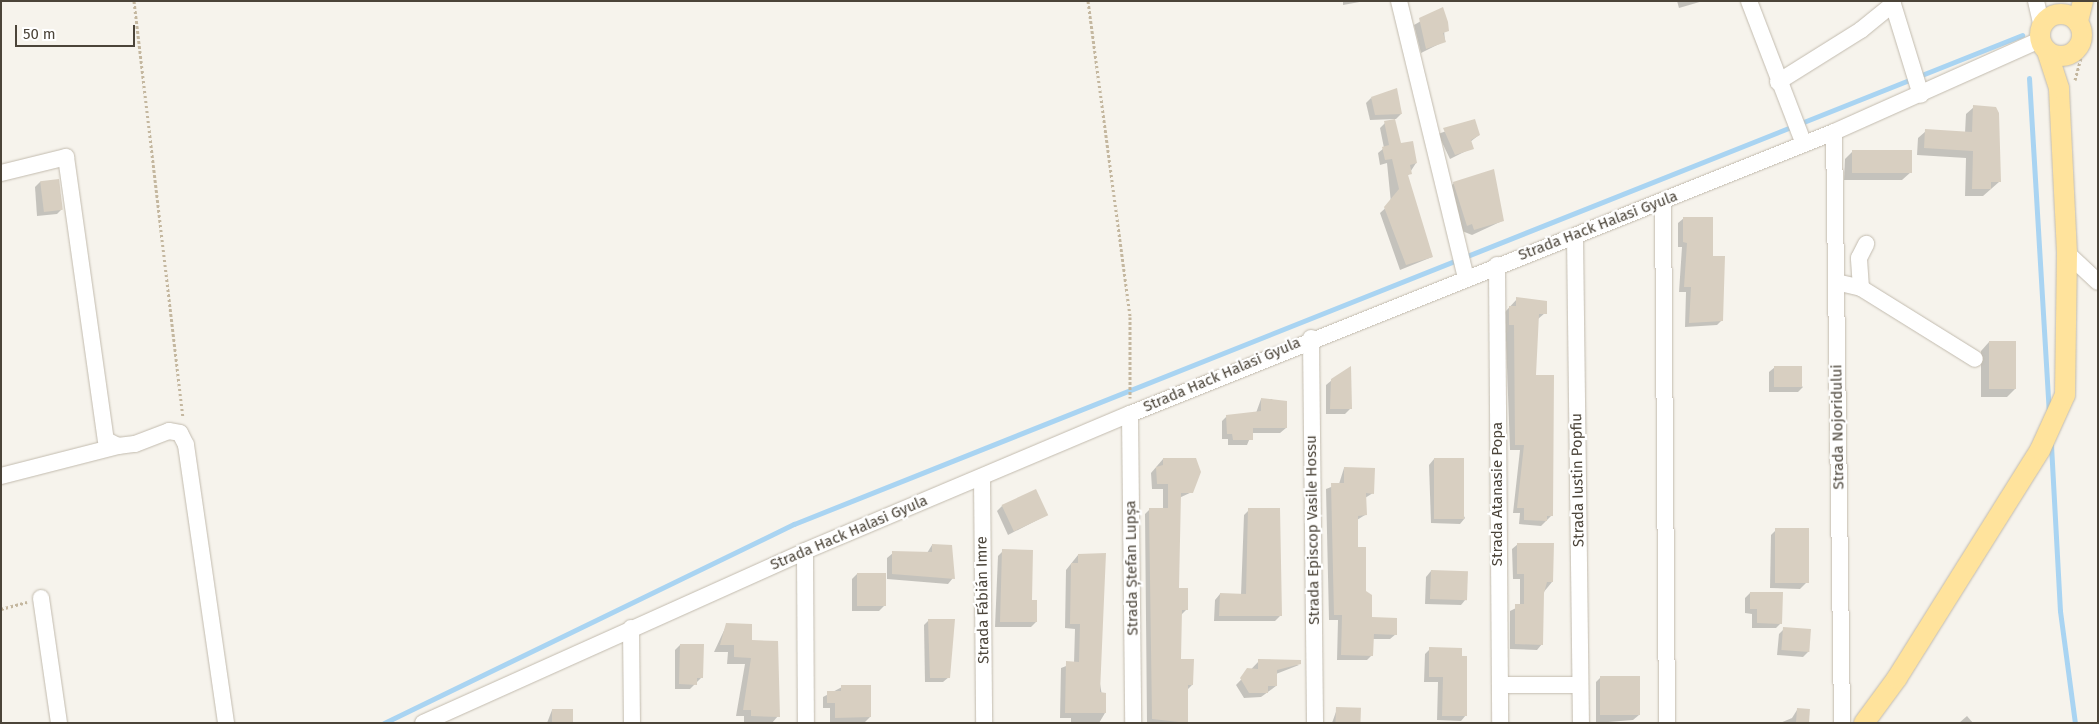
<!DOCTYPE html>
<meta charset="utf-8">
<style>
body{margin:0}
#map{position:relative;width:2099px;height:724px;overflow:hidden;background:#f6f3ec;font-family:"Fira Sans",sans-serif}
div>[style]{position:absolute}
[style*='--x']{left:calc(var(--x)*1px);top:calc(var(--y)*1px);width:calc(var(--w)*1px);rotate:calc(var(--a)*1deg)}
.shadow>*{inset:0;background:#0003}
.stream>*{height:5px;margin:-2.5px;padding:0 2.5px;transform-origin:2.5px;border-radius:2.5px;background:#a9d4f2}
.building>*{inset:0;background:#d8cfc1;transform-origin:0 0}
.path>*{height:3px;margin-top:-1.5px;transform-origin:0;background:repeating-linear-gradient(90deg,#c4b79f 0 2.5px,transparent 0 5px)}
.roads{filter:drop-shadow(0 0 1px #c2bbae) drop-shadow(0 0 1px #c2bbae)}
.minor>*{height:16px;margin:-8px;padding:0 8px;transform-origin:8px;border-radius:8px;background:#fff}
.major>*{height:20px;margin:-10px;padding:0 10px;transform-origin:10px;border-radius:10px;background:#ffe39c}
.major>.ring{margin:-10px;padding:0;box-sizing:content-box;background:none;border:20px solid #ffe39c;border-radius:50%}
span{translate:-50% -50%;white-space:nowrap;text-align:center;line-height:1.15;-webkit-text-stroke:4.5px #fff;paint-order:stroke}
.street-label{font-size:15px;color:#4b4439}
.frame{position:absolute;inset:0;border:2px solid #4b4439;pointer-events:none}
.scale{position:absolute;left:15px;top:25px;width:120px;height:22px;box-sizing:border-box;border:2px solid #4b4439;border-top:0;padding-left:6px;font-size:15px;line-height:18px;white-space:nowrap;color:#4b4439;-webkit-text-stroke:4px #fff;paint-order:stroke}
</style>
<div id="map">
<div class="shadow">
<i style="clip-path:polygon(1343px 1px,1365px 1px,1343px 5px)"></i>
<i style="clip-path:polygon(1677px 1px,1703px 1px,1679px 8px)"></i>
<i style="clip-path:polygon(1442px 9px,1445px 41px,1421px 53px,1414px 25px)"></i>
<i style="clip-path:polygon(1371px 98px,1401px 114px,1396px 119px,1370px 120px,1366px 103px)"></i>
<i style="clip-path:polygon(1974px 107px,1999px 182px,1983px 196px,1965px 196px,1966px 158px,1917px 155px,1918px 138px,1926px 131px,1965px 133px,1966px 114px)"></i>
<i style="clip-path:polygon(1474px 121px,1479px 135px,1470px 142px,1472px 148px,1450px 159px,1438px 134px)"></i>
<i style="clip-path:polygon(1385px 123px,1416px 163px,1407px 177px,1432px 257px,1400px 270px,1380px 213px,1391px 203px,1387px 163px,1380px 165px,1378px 153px,1384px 148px,1380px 128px)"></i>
<i style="clip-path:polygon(1853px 151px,1911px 172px,1902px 180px,1844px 180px,1845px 159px)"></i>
<i style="clip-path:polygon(58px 180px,62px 209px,57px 214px,37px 216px,35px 187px,40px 182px)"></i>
<i style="clip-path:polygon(1454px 183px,1502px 221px,1472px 235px,1462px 231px,1449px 188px)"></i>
<i style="clip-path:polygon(1684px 218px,1712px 257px,1722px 320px,1717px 325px,1685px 327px,1686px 292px,1679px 292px,1682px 247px,1678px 247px,1678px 223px)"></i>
<i style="clip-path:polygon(1517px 299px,1546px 302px,1545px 313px,1538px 319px,1535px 376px,1552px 376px,1552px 515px,1541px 526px,1519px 524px,1520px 513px,1513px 513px,1520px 450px,1510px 450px,1505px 312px)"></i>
<i style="clip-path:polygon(1989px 342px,2015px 389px,2007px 397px,1981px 397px,1981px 351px)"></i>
<i style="clip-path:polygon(1775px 367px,1803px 387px,1798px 392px,1769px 392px,1769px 372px)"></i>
<i style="clip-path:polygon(1332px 380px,1350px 409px,1345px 414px,1326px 414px,1326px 385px)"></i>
<i style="clip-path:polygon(1261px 399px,1272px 399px,1286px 428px,1280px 433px,1252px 433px,1247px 445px,1228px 445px,1228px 439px,1222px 439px,1222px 421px,1227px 416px,1256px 413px)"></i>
<i style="clip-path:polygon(1163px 459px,1192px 492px,1179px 498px,1178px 589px,1187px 609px,1181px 615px,1179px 660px,1192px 685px,1187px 690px,1186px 723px,1147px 723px,1145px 514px,1150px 509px,1163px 509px,1163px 489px,1152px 489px,1151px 473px)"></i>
<i style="clip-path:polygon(1434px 459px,1465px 518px,1460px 524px,1431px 523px,1429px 465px)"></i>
<i style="clip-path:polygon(1344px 468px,1373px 493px,1365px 498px,1365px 515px,1357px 520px,1356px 548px,1371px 618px,1396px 634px,1390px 639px,1372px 639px,1372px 655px,1367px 660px,1337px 660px,1338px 620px,1329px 620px,1326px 489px,1339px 484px)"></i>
<i style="clip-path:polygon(1002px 506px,1047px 515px,1008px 535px,997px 511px)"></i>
<i style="clip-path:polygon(1249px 510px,1280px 616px,1275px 621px,1214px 621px,1215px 600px,1220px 594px,1241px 595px,1244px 515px)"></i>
<i style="clip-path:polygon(1776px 530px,1806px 583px,1800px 589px,1770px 588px,1771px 535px)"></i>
<i style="clip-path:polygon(1518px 544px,1552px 582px,1543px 593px,1542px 644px,1537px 650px,1510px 649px,1510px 611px,1520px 606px,1520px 579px,1513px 579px,1512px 549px)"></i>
<i style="clip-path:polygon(932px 545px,953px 578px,948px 584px,887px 579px,887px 558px,893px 553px,927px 553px)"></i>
<i style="clip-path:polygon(1003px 551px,1030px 601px,1036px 622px,1031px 627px,995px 627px,998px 556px)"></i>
<i style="clip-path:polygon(1078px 555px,1105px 713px,1099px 723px,1071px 723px,1071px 718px,1060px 718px,1061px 668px,1074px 663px,1075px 629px,1065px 628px,1066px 570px)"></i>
<i style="clip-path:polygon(1431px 571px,1466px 599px,1461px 605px,1425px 604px,1426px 577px)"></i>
<i style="clip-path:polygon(857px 574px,884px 606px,879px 611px,852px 611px,852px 579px)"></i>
<i style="clip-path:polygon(1750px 593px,1781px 623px,1776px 628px,1752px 628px,1752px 614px,1745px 613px,1745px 598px)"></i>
<i style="clip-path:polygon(929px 620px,949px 677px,943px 682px,925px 682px,924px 625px)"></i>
<i style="clip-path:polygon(727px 624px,750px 641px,778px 716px,772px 723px,744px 723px,744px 716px,736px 716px,745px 664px,727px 664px,728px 652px,714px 652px)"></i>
<i style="clip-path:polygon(1784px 629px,1809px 651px,1803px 657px,1777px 655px,1779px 634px)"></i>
<i style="clip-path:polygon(680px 645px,702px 677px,690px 689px,675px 689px,675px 650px)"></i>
<i style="clip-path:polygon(1430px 649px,1466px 715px,1461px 721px,1437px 720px,1438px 682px,1424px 682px,1425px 654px)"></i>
<i style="clip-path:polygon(1259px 661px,1299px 665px,1276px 674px,1276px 686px,1261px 697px,1244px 698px,1236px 685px)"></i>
<i style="clip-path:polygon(1601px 677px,1639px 715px,1633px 720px,1596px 723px,1596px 682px)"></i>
<i style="clip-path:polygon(842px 687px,870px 717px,865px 722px,830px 722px,830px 708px,823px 708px,823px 697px)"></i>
<i style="clip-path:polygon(1337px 709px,1360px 723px,1332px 723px)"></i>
<i style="clip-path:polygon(552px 710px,571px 723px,547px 723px)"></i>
<i style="clip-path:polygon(1797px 710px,1809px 723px,1780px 723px,1792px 718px)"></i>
<i style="clip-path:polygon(1967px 716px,1973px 723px,1959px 723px)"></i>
</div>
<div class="stream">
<i style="--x:2029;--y:78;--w:337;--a:86.6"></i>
<i style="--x:2051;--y:445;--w:166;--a:86.9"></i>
<i style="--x:2060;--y:611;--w:113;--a:82.4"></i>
<i style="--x:384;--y:723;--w:456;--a:-25.9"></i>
<i style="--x:794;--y:524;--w:1322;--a:-21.71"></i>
</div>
<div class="building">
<i style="clip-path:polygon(1443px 7px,1448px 22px,1449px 31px,1443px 33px,1446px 42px,1426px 49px,1419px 18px)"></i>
<i style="clip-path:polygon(1397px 88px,1402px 114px,1375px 115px,1371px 97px)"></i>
<i style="clip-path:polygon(1973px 105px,1996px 107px,1999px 113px,2001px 182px,1991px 182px,1991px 189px,1972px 189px,1973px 151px,1924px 148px,1925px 129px,1972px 132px)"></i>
<i style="clip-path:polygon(1395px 119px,1401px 143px,1413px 141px,1417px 163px,1410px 165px,1412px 174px,1408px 175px,1433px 257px,1406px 265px,1384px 207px,1399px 189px,1392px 159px,1385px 160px,1382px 147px,1389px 145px,1384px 121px)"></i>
<i style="clip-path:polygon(1475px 119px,1480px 135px,1471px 140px,1474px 149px,1455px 155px,1443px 128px)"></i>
<i style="left:1852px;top:150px;width:60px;height:23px"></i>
<i style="clip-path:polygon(1494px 169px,1504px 221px,1474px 230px,1472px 224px,1467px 226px,1453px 182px)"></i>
<i style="left:59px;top:179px;width:31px;height:19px;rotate:83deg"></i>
<i style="clip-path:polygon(1683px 217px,1713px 217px,1713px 256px,1725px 256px,1723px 321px,1689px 323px,1691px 287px,1684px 287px,1687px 243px,1683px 242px)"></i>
<i style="clip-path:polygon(1516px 297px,1547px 301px,1547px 314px,1539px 314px,1536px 375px,1554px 375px,1553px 516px,1547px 516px,1547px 521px,1524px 520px,1524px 508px,1517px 508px,1524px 445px,1515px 445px,1514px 325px,1509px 325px,1509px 306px,1516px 306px)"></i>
<i style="left:1989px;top:341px;width:27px;height:48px"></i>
<i style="clip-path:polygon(1351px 366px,1352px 409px,1330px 409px,1331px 379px)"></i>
<i style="left:1774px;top:366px;width:28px;height:21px"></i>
<i style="clip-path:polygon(1261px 398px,1287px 401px,1287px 428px,1253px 428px,1253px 440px,1233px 440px,1232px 434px,1227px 434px,1226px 415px,1261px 411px)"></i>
<i style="clip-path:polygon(1163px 458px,1196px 458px,1201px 472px,1193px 493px,1181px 493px,1179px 588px,1188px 588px,1188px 610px,1182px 610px,1181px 659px,1194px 659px,1193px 685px,1188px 685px,1188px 723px,1152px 719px,1149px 508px,1168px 508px,1168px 484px,1157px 484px,1156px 467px,1163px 465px)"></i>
<i style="left:1434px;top:458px;width:30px;height:61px"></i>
<i style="clip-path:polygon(1344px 467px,1375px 468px,1374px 494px,1366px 493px,1367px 515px,1358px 516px,1358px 547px,1366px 547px,1366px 591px,1372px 595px,1372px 617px,1397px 618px,1397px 635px,1374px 634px,1373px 656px,1341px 655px,1342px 615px,1334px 615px,1331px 483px,1344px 483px)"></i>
<i style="left:1036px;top:489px;width:29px;height:38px;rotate:65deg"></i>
<i style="clip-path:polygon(1248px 508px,1280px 508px,1282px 616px,1219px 616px,1220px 593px,1246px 594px)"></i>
<i style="left:1775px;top:528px;width:34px;height:55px"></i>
<i style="clip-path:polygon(1517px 543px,1554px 543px,1553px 582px,1547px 582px,1544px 593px,1543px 645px,1515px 644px,1515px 604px,1524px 604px,1524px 574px,1517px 574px)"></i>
<i style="clip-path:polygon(932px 544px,952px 545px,955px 579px,892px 574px,892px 551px,932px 552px)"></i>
<i style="clip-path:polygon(1002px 549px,1033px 550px,1032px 600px,1037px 600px,1037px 622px,1000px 622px)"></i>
<i style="clip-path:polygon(1106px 553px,1100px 692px,1106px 693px,1106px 713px,1065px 713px,1066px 661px,1079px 662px,1080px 624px,1070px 624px,1071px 563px,1078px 563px,1078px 554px)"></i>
<i style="left:1431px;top:570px;width:37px;height:29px;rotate:2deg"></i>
<i style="left:857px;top:573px;width:29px;height:33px"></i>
<i style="clip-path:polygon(1750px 592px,1783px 592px,1782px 624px,1757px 623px,1757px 609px,1750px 609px)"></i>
<i style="clip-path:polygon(928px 619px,955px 619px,950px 678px,930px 678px)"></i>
<i style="clip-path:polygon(726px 623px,752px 624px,752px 640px,778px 641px,780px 717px,751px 716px,751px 710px,743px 710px,751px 658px,734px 657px,734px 645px,720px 645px)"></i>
<i style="left:1783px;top:627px;width:28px;height:23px;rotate:4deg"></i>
<i style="clip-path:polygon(680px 644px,704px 644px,703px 678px,697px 678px,697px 685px,679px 684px)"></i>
<i style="clip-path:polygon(1429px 647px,1462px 648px,1462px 656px,1467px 656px,1467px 716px,1442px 716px,1443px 677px,1429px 677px)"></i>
<i style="clip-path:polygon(1258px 659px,1301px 660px,1301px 664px,1277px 670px,1277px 686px,1268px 686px,1268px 693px,1249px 693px,1240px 678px,1247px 668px,1258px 669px)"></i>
<i style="left:1600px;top:676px;width:40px;height:39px"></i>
<i style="clip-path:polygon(841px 685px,871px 685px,871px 717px,835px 718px,835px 703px,827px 703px,827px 691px,841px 691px)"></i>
<i style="left:1336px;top:707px;width:25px;height:16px;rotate:2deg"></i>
<i style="left:1797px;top:708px;width:13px;height:15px;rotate:4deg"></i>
<i style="left:552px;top:709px;width:21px;height:14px"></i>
</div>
<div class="path">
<i style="--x:134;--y:1;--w:419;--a:83.3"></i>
<i style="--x:1088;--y:1;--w:319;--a:82.4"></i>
<i style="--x:1130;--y:317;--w:81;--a:90"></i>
<i style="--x:2075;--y:80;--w:47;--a:-75.1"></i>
<i style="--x:1;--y:609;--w:27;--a:-15"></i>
</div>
<div class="roads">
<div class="minor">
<i style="--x:1399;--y:1;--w:284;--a:76.4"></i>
<i style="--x:1749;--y:1;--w:153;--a:69"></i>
<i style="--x:1892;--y:1;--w:98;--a:72.9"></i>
<i style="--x:2036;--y:1;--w:26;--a:77"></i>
<i style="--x:1778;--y:82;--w:98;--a:-32.1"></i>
<i style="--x:1861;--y:30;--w:41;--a:-39.1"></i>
<i style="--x:1834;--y:132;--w:591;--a:89.22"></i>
<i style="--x:1;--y:173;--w:67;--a:-13.8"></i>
<i style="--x:66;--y:157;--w:286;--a:82"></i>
<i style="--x:106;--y:440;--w:13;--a:27"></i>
<i style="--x:118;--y:446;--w:17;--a:-7"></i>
<i style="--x:135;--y:444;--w:36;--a:-21"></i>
<i style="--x:169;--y:431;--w:11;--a:10"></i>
<i style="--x:180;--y:433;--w:13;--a:63"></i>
<i style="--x:186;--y:445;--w:281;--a:81.8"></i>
<i style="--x:1663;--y:202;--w:521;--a:89.56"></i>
<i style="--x:1575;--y:236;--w:487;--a:89.3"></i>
<i style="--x:2067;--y:253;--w:42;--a:43.1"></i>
<i style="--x:1497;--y:265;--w:458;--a:89.6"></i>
<i style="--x:1836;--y:282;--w:26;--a:13"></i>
<i style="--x:1861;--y:288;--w:134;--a:31.9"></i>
<i style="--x:1861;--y:288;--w:30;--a:-94"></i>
<i style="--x:1859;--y:258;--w:16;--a:-63"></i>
<i style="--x:1311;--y:338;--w:385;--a:89.4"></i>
<i style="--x:1130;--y:414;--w:309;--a:89.4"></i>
<i style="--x:1;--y:476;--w:121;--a:-14.4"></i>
<i style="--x:982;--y:477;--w:246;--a:89.5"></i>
<i style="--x:805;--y:551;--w:172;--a:89.7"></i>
<i style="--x:41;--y:598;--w:126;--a:81.8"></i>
<i style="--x:631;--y:628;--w:95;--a:89.4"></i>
<i style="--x:1500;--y:685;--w:80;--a:0"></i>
<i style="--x:423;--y:723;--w:419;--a:-24.2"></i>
<i style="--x:805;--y:551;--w:353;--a:-22.9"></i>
<i style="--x:1130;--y:414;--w:758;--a:-21.83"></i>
<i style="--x:1834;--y:132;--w:226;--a:-24.1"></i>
</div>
<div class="major">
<i class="ring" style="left:2040px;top:14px;width:22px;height:22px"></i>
<i style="--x:2078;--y:21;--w:21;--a:-76"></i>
<i style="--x:1864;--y:723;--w:56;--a:-53.7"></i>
<i style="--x:1897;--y:678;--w:269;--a:-57.9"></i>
<i style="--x:2040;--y:450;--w:60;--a:-65.6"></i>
<i style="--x:2065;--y:395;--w:142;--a:-89.2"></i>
<i style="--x:2067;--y:253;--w:165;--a:-92.8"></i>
<i style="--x:2059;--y:88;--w:39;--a:-108"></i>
</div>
</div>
<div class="street-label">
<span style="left:1598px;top:226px;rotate:-21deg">Strada Hack Halasi Gyula</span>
<span style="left:1222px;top:375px;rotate:-23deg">Strada Hack Halasi Gyula</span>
<span style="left:1838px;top:427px;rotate:-91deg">Strada Nojoridului</span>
<span style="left:1578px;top:480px;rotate:-91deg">Strada Iustin Popfiu</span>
<span style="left:1498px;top:494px;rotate:-90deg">Strada Atanasie Popa</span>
<span style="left:1313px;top:530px;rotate:-91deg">Strada Episcop Vasile Hossu</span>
<span style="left:849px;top:533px;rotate:-23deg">Strada Hack Halasi Gyula</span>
<span style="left:1132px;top:568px;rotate:-91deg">Strada Ștefan Lupșa</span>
<span style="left:983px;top:600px;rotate:-91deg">Strada Fábián Imre</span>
</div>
<div class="frame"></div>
<div class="scale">50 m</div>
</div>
